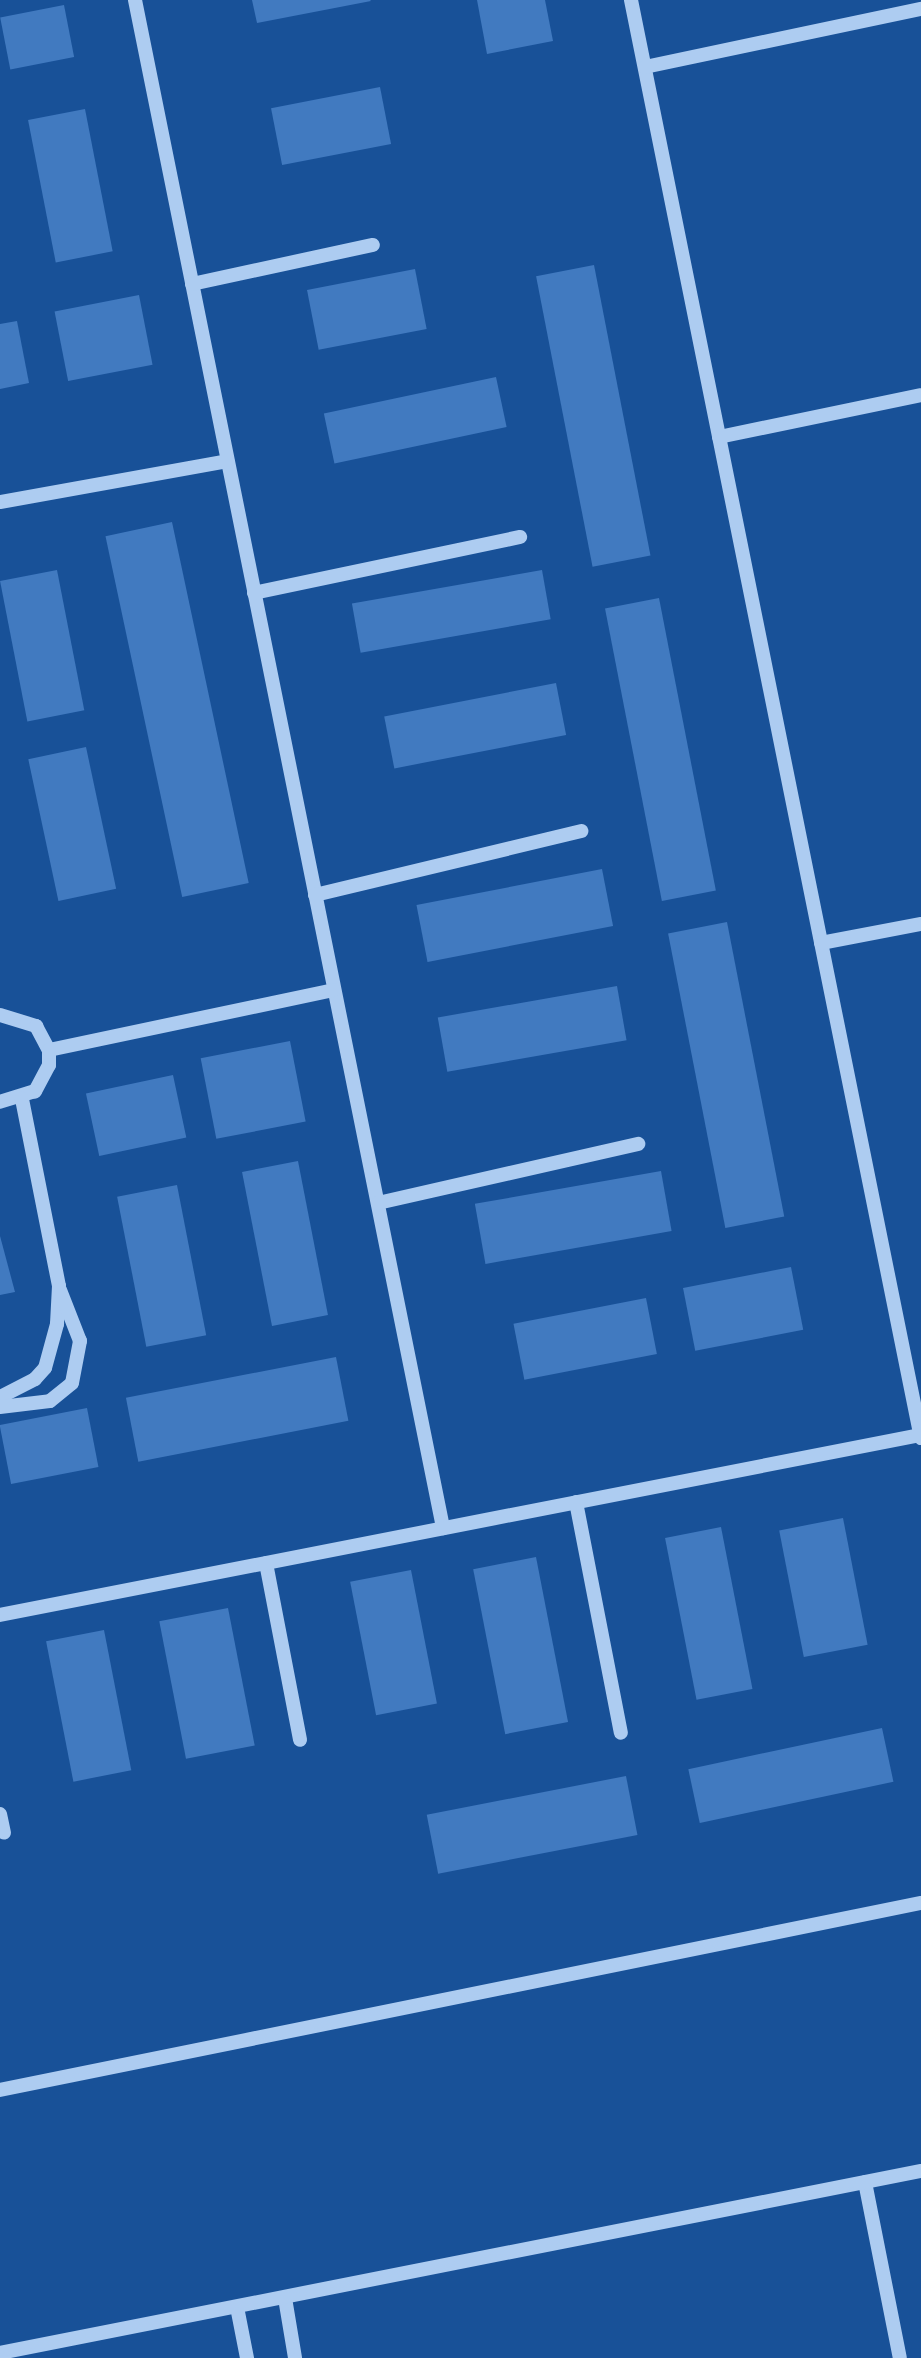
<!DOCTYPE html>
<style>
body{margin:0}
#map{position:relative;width:921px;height:2358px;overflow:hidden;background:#185198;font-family:"Public Sans",sans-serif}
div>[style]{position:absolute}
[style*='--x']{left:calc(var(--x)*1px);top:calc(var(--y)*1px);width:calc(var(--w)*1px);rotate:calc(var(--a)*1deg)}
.building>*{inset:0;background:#417ac0;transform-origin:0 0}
.minor>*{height:14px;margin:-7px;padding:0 7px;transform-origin:7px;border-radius:7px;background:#adccf1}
span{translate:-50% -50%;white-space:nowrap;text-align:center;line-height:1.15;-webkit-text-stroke:6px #185198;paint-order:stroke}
</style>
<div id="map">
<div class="building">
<i style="clip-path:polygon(252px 0,370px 0,371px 1px,257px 23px)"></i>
<i style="clip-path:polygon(477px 0,545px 0,553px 41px,487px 54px)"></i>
<i style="left:64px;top:5px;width:53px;height:65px;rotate:79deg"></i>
<i style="left:380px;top:87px;width:58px;height:111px;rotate:79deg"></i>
<i style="left:85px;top:109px;width:145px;height:58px;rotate:79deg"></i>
<i style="left:594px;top:265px;width:296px;height:59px;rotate:79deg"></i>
<i style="left:415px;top:269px;width:61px;height:110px;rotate:79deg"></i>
<i style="left:139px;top:295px;width:71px;height:86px;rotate:79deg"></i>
<i style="clip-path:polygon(17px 321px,29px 383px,0 389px,0 324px)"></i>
<i style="left:496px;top:377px;width:51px;height:176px;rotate:78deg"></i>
<i style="left:172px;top:522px;width:369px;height:68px;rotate:78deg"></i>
<i style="left:57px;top:570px;width:143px;height:58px;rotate:79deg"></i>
<i style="left:542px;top:570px;width:50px;height:193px;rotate:80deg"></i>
<i style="left:659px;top:598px;width:298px;height:55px;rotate:79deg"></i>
<i style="left:556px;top:683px;width:53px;height:175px;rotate:79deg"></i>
<i style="left:86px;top:747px;width:145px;height:59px;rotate:78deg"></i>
<i style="left:602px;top:869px;width:58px;height:189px;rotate:79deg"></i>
<i style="left:727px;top:922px;width:300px;height:60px;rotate:79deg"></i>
<i style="left:617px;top:986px;width:55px;height:182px;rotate:80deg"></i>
<i style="left:290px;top:1041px;width:82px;height:91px;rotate:79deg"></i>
<i style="left:173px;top:1075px;width:64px;height:89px;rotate:78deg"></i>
<i style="left:298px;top:1161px;width:157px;height:57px;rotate:79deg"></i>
<i style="left:661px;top:1171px;width:61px;height:189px;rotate:80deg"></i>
<i style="left:177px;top:1185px;width:153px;height:61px;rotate:79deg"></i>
<i style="clip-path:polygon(0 1236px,15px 1292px,0 1295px)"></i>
<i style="left:791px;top:1267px;width:64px;height:110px;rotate:79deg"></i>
<i style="left:646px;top:1298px;width:57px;height:135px;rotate:79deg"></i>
<i style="left:336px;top:1357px;width:65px;height:214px;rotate:79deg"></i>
<i style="left:87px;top:1408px;width:60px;height:89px;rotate:79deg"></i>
<i style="left:843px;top:1518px;width:129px;height:65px;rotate:79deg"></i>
<i style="left:721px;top:1527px;width:165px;height:57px;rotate:79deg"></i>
<i style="left:536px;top:1557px;width:168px;height:64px;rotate:79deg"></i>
<i style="left:411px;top:1570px;width:136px;height:62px;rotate:79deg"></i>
<i style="left:228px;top:1608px;width:140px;height:70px;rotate:79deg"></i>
<i style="left:104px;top:1630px;width:143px;height:59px;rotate:79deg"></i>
<i style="left:882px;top:1728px;width:55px;height:198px;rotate:78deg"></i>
<i style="left:626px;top:1776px;width:60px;height:203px;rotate:79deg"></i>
</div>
<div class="minor">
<i style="--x:135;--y:0;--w:1559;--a:78.6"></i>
<i style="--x:631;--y:0;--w:1467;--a:78.6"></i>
<i style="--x:645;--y:67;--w:282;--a:-11.9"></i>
<i style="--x:192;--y:284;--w:185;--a:-12.2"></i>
<i style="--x:719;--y:437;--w:206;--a:-11.7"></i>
<i style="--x:0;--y:502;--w:231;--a:-10.2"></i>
<i style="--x:254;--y:593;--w:272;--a:-11.9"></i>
<i style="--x:315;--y:895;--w:274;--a:-13.5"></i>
<i style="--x:821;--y:943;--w:102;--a:-10.8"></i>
<i style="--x:0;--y:1015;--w:38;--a:17"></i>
<i style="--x:36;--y:1026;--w:27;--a:62"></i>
<i style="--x:49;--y:1050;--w:15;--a:90"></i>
<i style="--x:49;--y:1065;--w:30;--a:118"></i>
<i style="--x:35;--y:1091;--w:37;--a:163"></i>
<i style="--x:49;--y:1050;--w:291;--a:-11.9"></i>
<i style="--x:378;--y:1203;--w:267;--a:-12.8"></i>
<i style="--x:0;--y:1397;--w:39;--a:-27"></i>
<i style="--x:35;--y:1379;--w:15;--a:-48"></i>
<i style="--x:45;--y:1368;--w:46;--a:-74.7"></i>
<i style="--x:57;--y:1324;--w:38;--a:-87"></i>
<i style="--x:59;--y:1286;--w:191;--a:-101.2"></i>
<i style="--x:0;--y:1407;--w:50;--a:-6.8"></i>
<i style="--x:50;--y:1401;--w:28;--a:-39"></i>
<i style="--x:72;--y:1383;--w:43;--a:-79.2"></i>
<i style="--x:80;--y:1341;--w:55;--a:-111.4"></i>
<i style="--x:576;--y:1502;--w:235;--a:79"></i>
<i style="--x:266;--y:1563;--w:180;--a:79.1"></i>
<i style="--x:0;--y:1615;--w:937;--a:-11.07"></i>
<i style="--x:0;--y:1814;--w:19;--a:78"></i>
<i style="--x:0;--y:2090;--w:940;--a:-11.48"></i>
<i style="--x:865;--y:2182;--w:179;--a:78.8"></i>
<i style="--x:285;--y:2298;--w:61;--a:80.5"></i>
<i style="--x:237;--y:2307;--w:52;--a:78.9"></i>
<i style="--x:0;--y:2353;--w:939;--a:-11.18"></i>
</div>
</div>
